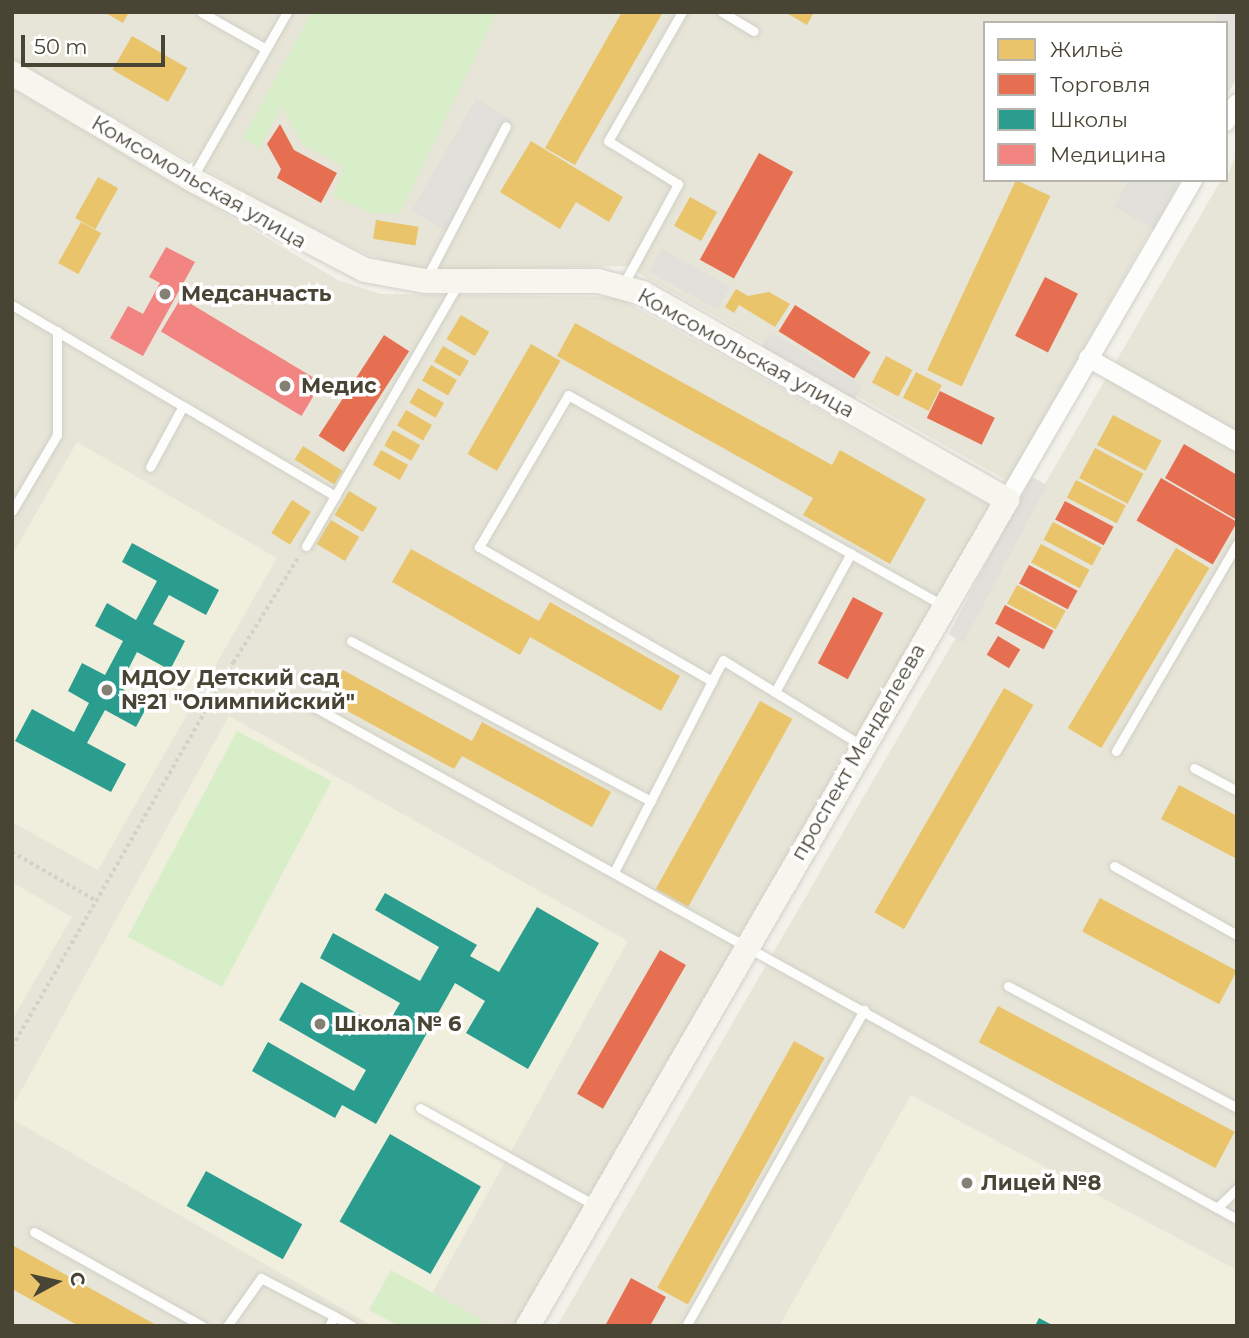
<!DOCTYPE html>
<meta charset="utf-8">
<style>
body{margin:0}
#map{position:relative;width:1249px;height:1338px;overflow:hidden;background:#f2f1ea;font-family:Montserrat,sans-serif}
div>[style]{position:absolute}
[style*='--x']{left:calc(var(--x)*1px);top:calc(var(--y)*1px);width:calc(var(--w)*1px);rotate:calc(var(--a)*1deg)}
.residential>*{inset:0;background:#e6e5d7}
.education>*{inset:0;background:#f0eedc}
.green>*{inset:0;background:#d8eec8;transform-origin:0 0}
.parking>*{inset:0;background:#e1e0da;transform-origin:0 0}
.homes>*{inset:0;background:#e9c46a;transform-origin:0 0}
.shops>*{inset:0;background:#e76f51;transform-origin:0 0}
.schools>*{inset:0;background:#2a9d8f;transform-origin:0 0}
.health>*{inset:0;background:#f28482;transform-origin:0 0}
.path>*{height:3.5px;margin-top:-1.75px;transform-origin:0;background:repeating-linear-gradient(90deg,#d2d1ca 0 3.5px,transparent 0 7px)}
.roads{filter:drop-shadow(0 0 2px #d0cfc8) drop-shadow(0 0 2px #d0cfc8)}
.lane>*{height:9px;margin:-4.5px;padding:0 4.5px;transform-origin:4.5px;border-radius:4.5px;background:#fdfdfc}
.street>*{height:18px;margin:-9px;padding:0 9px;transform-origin:9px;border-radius:9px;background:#fdfdfc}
.secondary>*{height:24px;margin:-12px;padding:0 12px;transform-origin:12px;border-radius:12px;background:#f7f6ee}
.dots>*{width:19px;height:19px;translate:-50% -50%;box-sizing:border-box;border:4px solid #fff;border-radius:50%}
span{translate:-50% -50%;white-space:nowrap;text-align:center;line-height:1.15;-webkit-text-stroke:7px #fff;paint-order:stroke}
.street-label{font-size:21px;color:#484535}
.poi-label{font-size:21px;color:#484535;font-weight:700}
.left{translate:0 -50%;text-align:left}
.frame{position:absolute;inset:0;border:14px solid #484535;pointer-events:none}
.legend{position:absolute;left:983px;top:21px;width:245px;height:161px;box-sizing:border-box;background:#fff;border:2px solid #b6b5ae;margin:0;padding:9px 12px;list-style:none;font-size:21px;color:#484535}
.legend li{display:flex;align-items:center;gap:14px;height:35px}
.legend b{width:35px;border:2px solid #b6b5ae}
.north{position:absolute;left:21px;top:1247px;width:70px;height:70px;-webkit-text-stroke:5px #fff;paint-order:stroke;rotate:82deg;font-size:19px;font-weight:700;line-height:28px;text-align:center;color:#484535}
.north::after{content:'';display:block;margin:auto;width:24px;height:32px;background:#484535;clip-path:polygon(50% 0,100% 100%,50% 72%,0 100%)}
.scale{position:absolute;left:21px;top:35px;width:144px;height:32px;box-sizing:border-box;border:4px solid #484535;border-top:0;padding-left:9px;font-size:21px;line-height:24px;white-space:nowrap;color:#484535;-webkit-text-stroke:5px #fff;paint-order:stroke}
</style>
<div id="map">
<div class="residential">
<i style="clip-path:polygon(12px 12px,1237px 12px,1237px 78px,1226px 97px,1226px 23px,985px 23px,985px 180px,1179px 180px,1008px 481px,626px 266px,411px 270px,369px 255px,280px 212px,12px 59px)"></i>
<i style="clip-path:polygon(12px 88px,338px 280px,380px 294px,617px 297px,993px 507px,521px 1326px,12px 1326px)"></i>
<i style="clip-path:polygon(1237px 152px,1237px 1326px,557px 1326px,1221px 180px,1226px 180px)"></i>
</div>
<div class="education">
<i style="clip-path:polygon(77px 442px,277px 558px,98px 870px,12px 822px,12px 555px)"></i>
<i style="clip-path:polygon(229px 716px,628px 941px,414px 1326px,373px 1326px,12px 1119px,12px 1107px)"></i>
<i style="clip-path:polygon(12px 882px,72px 917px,12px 1020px)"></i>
<i style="clip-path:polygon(911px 1095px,1237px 1270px,1237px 1326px,779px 1326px)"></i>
</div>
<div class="green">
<i style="clip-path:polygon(312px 12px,497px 12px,399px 214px,372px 213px,333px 196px,344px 166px,302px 144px,282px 106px,259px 149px,243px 138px)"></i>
<i style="left:237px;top:731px;width:107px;height:233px;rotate:28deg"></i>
<i style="clip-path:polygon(391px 1270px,482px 1320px,479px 1326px,399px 1326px,369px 1310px)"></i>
</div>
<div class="parking">
<i style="clip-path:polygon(1220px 12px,1237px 12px,1237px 76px,1226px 96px,1226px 23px,1215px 23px)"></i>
<i style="left:476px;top:99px;width:42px;height:129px;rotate:30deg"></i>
<i style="clip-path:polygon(1129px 180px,1180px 180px,1154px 229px,1114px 207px)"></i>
<i style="left:662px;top:249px;width:78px;height:26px;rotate:29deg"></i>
<i style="left:770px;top:332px;width:107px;height:17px;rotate:30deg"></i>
<i style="left:1032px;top:477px;width:17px;height:178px;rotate:28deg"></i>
</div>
<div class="homes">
<i style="clip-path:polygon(104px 12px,129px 12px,123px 23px)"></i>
<i style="clip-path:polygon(622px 12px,663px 12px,575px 165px,545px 148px)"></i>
<i style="clip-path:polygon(785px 12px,814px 12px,807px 25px)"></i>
<i style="left:132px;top:36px;width:64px;height:39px;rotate:30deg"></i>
<i style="clip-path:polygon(531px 141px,623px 197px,609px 222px,576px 202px,560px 229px,500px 192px)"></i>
<i style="left:98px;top:177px;width:23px;height:47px;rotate:29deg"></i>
<i style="left:1016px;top:180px;width:38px;height:210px;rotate:25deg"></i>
<i style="left:690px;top:197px;width:31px;height:33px;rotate:29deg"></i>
<i style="left:376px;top:220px;width:43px;height:19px;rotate:9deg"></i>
<i style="left:81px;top:222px;width:23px;height:47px;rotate:29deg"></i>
<i style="clip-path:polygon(736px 289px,748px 296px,769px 292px,790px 304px,775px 327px,739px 305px,734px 313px,725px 307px)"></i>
<i style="left:461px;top:315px;width:33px;height:28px;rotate:31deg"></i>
<i style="clip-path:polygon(575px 323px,832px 465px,840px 450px,926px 499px,890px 564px,803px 515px,813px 498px,557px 356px)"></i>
<i style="left:531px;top:344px;width:34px;height:127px;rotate:30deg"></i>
<i style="left:443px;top:346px;width:30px;height:18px;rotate:30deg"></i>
<i style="left:886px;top:356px;width:30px;height:30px;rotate:28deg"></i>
<i style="left:431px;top:365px;width:30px;height:18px;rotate:30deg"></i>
<i style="left:916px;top:372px;width:29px;height:29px;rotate:27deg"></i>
<i style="left:418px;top:388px;width:30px;height:17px;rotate:30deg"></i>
<i style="left:406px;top:410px;width:30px;height:18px;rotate:30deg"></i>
<i style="left:1113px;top:415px;width:55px;height:34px;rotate:28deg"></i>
<i style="left:393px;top:430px;width:31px;height:18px;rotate:29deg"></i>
<i style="left:303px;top:446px;width:47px;height:16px;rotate:32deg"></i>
<i style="left:1095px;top:448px;width:55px;height:34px;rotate:28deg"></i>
<i style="left:381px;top:450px;width:31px;height:17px;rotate:29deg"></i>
<i style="left:1076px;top:480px;width:56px;height:20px;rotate:27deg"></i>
<i style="left:349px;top:491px;width:33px;height:28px;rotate:31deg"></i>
<i style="left:292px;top:500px;width:22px;height:39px;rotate:32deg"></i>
<i style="left:331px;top:520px;width:33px;height:28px;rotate:31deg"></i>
<i style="left:1053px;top:522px;width:55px;height:20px;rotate:28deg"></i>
<i style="left:1041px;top:544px;width:55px;height:21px;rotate:28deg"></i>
<i style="left:1176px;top:548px;width:39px;height:210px;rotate:31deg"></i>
<i style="clip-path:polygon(411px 549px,539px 621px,550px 602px,680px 676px,661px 711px,530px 637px,520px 655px,392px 582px)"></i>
<i style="left:1017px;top:585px;width:55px;height:21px;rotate:28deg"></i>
<i style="clip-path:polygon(343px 670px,472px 741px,482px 722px,611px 792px,592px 827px,462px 756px,454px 769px,327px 700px)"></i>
<i style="left:1004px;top:688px;width:34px;height:259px;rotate:30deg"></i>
<i style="left:760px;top:701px;width:37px;height:215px;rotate:29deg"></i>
<i style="clip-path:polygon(1179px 785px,1237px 816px,1237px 859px,1161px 819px)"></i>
<i style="left:1100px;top:898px;width:155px;height:38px;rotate:28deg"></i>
<i style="left:998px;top:1006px;width:268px;height:41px;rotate:28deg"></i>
<i style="left:794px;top:1041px;width:35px;height:282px;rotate:29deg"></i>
<i style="clip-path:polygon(14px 1246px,158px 1326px,79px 1326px,12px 1289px)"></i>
</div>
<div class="shops">
<i style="clip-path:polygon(280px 124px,294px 150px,337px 173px,321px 203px,277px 178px,281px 169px,267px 144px)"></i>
<i style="left:759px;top:153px;width:39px;height:122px;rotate:29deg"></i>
<i style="left:1045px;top:277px;width:37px;height:66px;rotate:27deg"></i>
<i style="left:795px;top:305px;width:89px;height:31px;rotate:32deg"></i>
<i style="left:384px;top:335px;width:30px;height:120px;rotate:33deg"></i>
<i style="left:940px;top:391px;width:61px;height:30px;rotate:26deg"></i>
<i style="clip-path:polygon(1184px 444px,1237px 475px,1237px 520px,1165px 478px)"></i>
<i style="left:1161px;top:478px;width:88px;height:49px;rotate:30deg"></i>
<i style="left:1065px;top:501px;width:55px;height:21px;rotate:28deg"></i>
<i style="left:1029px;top:565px;width:55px;height:21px;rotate:28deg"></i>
<i style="left:853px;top:597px;width:34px;height:75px;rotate:28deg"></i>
<i style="left:1005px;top:605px;width:55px;height:21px;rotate:28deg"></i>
<i style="left:998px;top:636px;width:26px;height:22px;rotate:31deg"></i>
<i style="left:660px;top:950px;width:30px;height:166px;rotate:30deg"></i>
<i style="clip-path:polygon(631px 1278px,666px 1297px,650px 1326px,605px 1326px)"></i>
</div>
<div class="schools">
<i style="clip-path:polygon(132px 543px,219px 590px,206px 615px,169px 595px,153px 624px,185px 641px,170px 670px,137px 652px,119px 687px,149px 703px,136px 727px,105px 710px,87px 743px,126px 764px,111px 792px,15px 741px,32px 709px,74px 732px,89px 703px,68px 691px,82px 663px,105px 675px,123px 641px,95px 626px,107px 603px,136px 620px,157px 581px,122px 562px)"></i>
<i style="clip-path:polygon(385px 893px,477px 945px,470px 956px,499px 972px,537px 907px,599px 943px,528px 1069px,466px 1033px,485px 1001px,455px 983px,376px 1124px,342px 1105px,335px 1118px,252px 1071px,268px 1042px,354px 1091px,366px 1070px,279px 1020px,301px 982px,385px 1029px,400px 1003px,320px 958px,333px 933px,420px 981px,439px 947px,375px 910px)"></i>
<i style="left:390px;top:1134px;width:105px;height:101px;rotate:30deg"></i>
<i style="left:206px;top:1171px;width:110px;height:40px;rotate:29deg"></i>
<i style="clip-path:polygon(1039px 1318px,1054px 1326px,1035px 1326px)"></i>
</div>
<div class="health">
<i style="clip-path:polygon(166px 247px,195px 262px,143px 356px,110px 338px,128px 306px,143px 314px,160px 283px,149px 277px)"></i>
<i style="left:181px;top:298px;width:164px;height:39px;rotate:31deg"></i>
</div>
<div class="path">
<i style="--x:821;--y:13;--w:1;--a:-45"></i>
<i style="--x:12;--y:852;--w:98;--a:30"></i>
<i style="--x:12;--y:1047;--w:443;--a:-60.1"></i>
<i style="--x:233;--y:663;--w:126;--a:-58.3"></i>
</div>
<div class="roads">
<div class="lane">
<i style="--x:201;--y:12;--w:73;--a:29.7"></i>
<i style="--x:722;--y:12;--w:37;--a:31"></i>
<i style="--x:192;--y:178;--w:191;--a:-60.2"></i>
<i style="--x:427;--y:277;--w:170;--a:-62.4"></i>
<i style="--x:623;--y:285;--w:115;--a:-61.4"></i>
<i style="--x:678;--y:184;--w:82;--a:-148.4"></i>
<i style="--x:608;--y:141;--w:149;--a:-60.2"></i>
<i style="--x:12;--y:305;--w:199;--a:30.6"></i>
<i style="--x:183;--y:406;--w:69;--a:118.4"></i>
<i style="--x:183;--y:406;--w:177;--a:30.6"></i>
<i style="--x:12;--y:511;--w:88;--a:-59.4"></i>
<i style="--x:57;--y:435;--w:104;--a:-90"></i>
<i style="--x:306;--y:546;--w:303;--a:-59.9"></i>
<i style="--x:351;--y:641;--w:340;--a:28.1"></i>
<i style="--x:775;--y:692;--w:158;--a:-61.3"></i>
<i style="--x:309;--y:704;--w:1061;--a:29.03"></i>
<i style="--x:861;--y:745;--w:162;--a:-148.4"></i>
<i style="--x:723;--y:660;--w:24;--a:118"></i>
<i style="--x:712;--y:681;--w:269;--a:-150.1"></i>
<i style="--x:479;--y:547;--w:176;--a:-59.6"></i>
<i style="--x:568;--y:395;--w:431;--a:29.3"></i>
<i style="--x:1116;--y:751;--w:240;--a:-59.7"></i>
<i style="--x:1194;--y:768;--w:49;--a:28.1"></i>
<i style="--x:1114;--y:866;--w:141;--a:29.3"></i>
<i style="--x:614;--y:872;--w:215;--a:-62.8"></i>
<i style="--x:1008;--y:986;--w:259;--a:28"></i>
<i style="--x:420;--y:1108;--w:201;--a:29.1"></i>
<i style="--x:1217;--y:1208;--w:28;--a:-44"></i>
<i style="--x:34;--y:1232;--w:193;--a:29.2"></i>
<i style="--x:227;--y:1326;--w:59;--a:-54.7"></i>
<i style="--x:261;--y:1278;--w:82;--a:27.5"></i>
<i style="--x:329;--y:1326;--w:11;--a:-63"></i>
<i style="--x:334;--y:1316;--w:21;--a:29"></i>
<i style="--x:686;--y:1326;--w:363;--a:-60.6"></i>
</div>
<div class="street">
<i style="--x:1226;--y:122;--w:22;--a:-60"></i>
<i style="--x:1088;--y:358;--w:171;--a:29.4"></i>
<i style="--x:1007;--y:500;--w:370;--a:-59.8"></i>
</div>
<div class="secondary">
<i style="--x:12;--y:73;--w:208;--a:30.6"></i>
<i style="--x:191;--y:179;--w:196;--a:27.6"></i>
<i style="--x:365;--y:270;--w:61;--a:10.4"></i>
<i style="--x:425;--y:281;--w:173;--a:0"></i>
<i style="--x:598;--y:281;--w:47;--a:14.9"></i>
<i style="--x:643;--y:293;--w:419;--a:29.6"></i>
<i style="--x:1007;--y:500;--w:955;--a:120.11"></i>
</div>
</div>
<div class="dots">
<i style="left:165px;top:294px;background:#848174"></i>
<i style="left:285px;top:386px;background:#848174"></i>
<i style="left:107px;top:690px;background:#848174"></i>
<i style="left:320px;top:1024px;background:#848174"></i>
<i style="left:967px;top:1183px;background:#848174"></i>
</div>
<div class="street-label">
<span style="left:199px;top:182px;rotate:30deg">Комсомольская улица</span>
<span style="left:746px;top:353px;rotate:29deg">Комсомольская улица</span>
<span style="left:858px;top:752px;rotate:-60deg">проспект Менделеева</span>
</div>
<div class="poi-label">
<span class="left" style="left:181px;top:294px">Медсанчасть</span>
<span class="left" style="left:301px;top:386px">Медис</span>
<span class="left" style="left:121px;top:690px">МДОУ Детский сад<br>№21 "Олимпийский"</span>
<span class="left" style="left:334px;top:1024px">Школа № 6</span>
<span class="left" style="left:981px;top:1183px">Лицей №8</span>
</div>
<div class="frame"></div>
<ul class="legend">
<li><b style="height:19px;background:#e9c46a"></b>Жильё</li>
<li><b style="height:19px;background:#e76f51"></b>Торговля</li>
<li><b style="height:19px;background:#2a9d8f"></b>Школы</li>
<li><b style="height:19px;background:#f28482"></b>Медицина</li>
</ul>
<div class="north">С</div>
<div class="scale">50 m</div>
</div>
